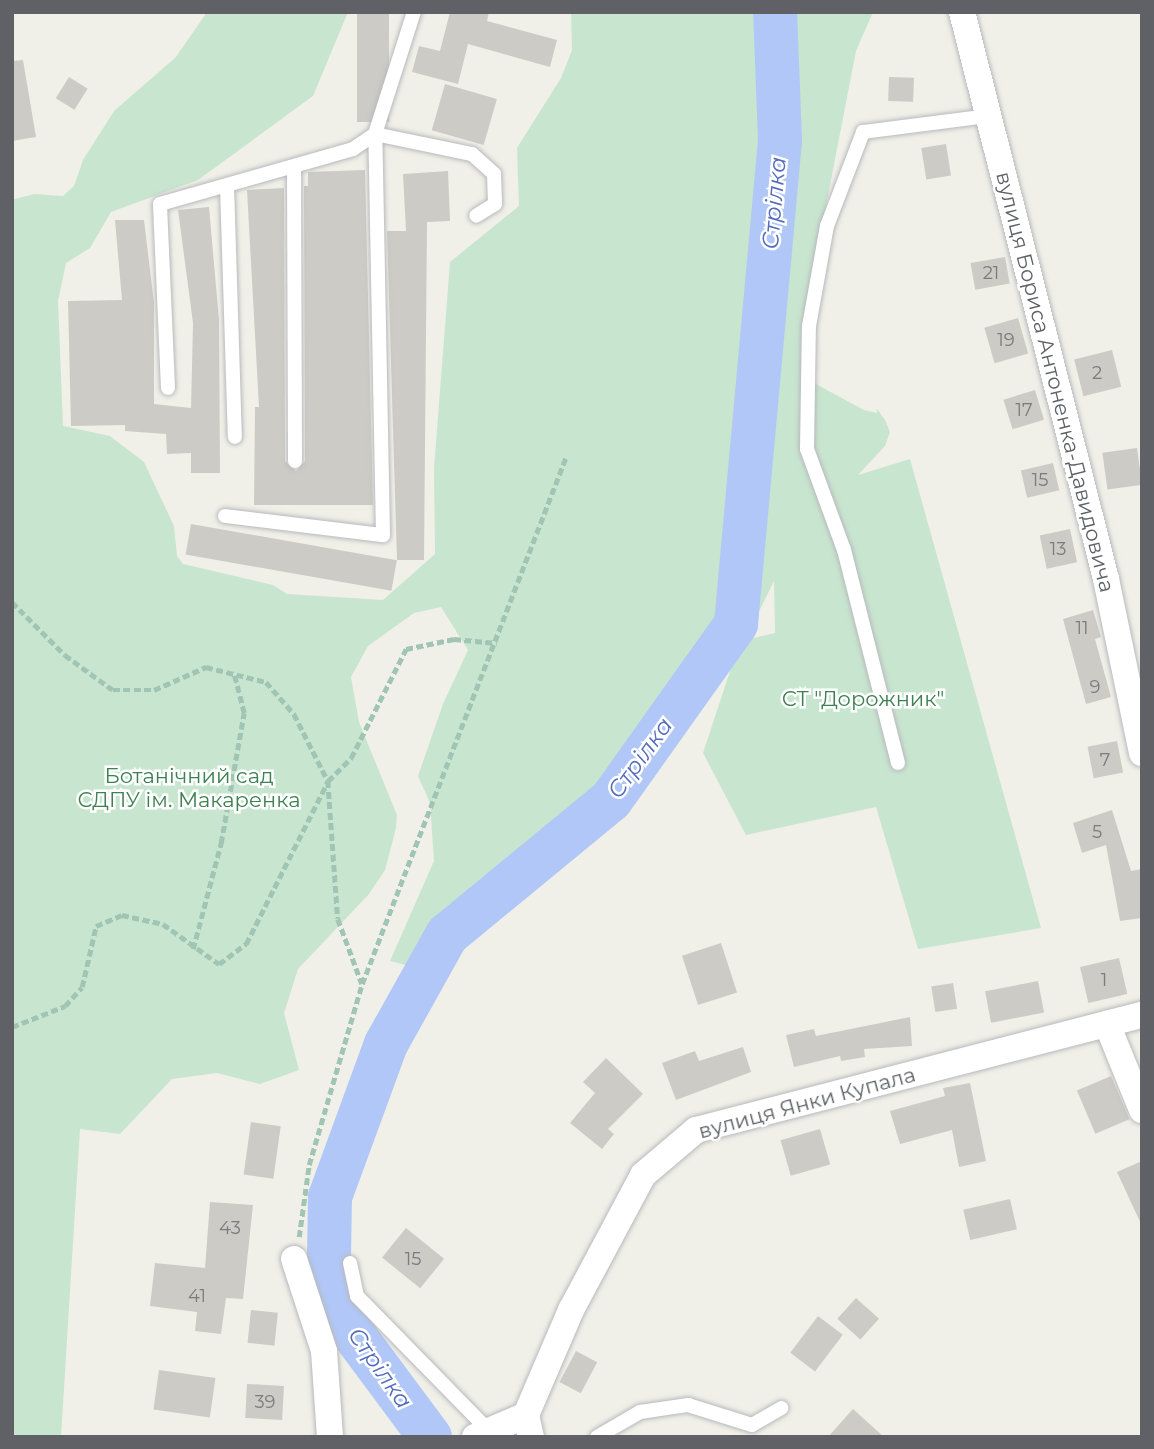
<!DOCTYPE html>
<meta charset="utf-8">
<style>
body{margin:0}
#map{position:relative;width:1154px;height:1449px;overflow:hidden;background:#f0f0e8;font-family:Montserrat,sans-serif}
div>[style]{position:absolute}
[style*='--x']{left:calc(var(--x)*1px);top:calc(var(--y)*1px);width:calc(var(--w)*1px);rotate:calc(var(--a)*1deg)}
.green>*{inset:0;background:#c8e5cf}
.river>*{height:44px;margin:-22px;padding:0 22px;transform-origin:22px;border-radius:22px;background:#b1c7f7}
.building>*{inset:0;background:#cccbc5;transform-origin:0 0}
.path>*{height:4.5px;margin-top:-2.25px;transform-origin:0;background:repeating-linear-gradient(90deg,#a1c5b4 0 7px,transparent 0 10.5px)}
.roads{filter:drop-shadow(0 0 2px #b8b9bd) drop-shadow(0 0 2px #b8b9bd)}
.lane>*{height:14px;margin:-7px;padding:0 7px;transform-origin:7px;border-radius:7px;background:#fff}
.street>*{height:26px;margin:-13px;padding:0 13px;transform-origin:13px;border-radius:13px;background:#fff}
span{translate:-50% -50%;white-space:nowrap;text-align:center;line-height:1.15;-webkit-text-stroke:5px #fff;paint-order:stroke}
.number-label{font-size:18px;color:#7a7c7e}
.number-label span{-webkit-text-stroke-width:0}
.street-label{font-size:21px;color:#5f6167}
.park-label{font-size:21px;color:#3e8052}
.water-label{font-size:23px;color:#556cba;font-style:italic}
.frame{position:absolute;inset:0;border:14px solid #5f6167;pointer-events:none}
</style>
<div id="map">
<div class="green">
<i style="clip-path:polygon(evenodd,207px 12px,348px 12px,313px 96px,198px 180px,111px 212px,90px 248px,66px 263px,58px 301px,63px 426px,110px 436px,144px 462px,174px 526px,177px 556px,183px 564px,273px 585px,287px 594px,383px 600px,435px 554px,434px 468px,450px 262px,519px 206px,517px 148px,561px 78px,572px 50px,571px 12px,873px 12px,856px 51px,818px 247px,814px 383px,864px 410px,877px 413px,877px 409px,885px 420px,890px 432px,885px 446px,858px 475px,910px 459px,1041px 928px,918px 949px,876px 807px,746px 835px,703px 753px,734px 659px,562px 857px,522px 878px,421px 969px,390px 961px,434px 861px,430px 803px,418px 776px,443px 704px,468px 650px,441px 607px,414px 613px,368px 646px,351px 677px,359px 722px,397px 815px,396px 828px,385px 870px,369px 894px,298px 969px,284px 1013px,299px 1070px,260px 1084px,217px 1073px,172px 1079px,120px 1134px,80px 1129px,61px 1437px,12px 1437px,12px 200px,34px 194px,63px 196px,74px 186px,83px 160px,114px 111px,176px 57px,207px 12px,774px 581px,775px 633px,745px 640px,774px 581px)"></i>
</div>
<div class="river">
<i style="--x:430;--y:1437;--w:136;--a:-126.6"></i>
<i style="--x:349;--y:1328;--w:73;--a:-105.9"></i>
<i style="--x:329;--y:1258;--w:61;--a:-89.1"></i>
<i style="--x:330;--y:1197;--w:163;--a:-69.9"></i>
<i style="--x:386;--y:1044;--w:125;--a:-60.8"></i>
<i style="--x:447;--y:935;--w:212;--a:-39.5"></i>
<i style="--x:611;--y:800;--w:216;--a:-54.6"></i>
<i style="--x:736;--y:624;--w:486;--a:-84.8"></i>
<i style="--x:780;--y:140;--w:128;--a:-92.2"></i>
</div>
<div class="building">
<i style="left:357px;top:12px;width:32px;height:110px"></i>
<i style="clip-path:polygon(450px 12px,489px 12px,487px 21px,557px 40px,550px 67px,468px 44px,458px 84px,412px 72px,419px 46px,440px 51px)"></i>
<i style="clip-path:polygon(23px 60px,36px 137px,12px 141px,12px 61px)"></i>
<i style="left:69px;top:77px;width:22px;height:25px;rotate:32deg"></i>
<i style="left:889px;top:77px;width:25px;height:24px;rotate:2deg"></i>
<i style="left:445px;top:84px;width:54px;height:48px;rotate:16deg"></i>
<i style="left:946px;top:144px;width:32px;height:25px;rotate:81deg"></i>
<i style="clip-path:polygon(365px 170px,373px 505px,254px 505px,255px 407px,259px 407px,247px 190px,284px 188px,285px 461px,296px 471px,305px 461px,304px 186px,308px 186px,308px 172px)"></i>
<i style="clip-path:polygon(448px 171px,450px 221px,427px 222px,424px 560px,397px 560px,387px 231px,406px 231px,403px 174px)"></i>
<i style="clip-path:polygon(209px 207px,219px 320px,220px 473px,191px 473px,191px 453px,167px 454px,166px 434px,125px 431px,125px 425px,71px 426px,68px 301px,122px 300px,115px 220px,144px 220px,154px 303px,154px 404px,191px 408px,193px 323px,178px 210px)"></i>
<i style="left:1005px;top:257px;width:27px;height:35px;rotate:80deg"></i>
<i style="left:1018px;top:318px;width:37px;height:35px;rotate:74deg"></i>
<i style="left:1112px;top:350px;width:38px;height:39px;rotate:76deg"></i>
<i style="left:1035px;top:390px;width:31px;height:33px;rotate:73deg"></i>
<i style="left:1137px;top:448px;width:37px;height:35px;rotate:82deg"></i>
<i style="left:1053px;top:463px;width:28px;height:33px;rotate:77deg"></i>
<i style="left:191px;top:524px;width:209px;height:31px;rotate:10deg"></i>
<i style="left:1070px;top:529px;width:34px;height:31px;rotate:78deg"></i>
<i style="clip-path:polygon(1093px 610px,1101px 637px,1095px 639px,1111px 697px,1086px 704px,1063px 619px)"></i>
<i style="left:1117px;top:741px;width:32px;height:30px;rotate:79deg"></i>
<i style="clip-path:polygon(1112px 810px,1131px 871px,1142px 869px,1142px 918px,1120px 921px,1106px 845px,1082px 853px,1073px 823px)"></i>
<i style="left:721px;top:943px;width:52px;height:41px;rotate:72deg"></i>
<i style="left:1119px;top:958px;width:37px;height:40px;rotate:77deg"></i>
<i style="left:1038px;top:981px;width:32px;height:54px;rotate:79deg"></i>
<i style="left:953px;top:983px;width:26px;height:22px;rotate:81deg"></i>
<i style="clip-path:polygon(910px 1017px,912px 1046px,864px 1049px,865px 1057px,841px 1061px,840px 1056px,794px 1067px,786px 1035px,814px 1029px,816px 1036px)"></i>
<i style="clip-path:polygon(743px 1047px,751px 1072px,676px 1100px,662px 1063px,695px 1051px,699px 1061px)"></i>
<i style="clip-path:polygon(606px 1058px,643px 1094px,608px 1129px,614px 1134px,602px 1149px,570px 1123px,595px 1093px,583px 1082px)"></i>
<i style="left:1111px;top:1076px;width:47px;height:37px;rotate:67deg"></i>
<i style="clip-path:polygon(970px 1083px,986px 1161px,959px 1167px,952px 1130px,900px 1144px,890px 1111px,945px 1096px,943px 1088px)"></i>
<i style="left:251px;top:1122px;width:30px;height:53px;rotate:8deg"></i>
<i style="left:820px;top:1129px;width:37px;height:41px;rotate:74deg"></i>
<i style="clip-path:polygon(1142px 1161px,1142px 1226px,1117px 1172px)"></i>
<i style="left:1010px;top:1199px;width:31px;height:48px;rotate:77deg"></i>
<i style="clip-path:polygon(210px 1202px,253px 1205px,243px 1299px,226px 1298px,221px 1334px,195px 1331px,197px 1312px,150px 1306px,155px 1263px,205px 1268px)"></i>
<i style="left:406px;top:1228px;width:49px;height:38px;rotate:39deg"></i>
<i style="left:856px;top:1298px;width:31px;height:28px;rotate:42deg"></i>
<i style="left:251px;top:1310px;width:27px;height:33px;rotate:6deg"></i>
<i style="left:818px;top:1316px;width:31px;height:46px;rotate:37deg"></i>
<i style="left:576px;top:1351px;width:24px;height:35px;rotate:28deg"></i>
<i style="left:159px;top:1370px;width:57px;height:40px;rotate:8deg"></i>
<i style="left:247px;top:1384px;width:37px;height:34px;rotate:3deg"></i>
<i style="clip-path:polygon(853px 1409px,884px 1437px,828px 1437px)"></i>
</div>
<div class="path">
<i style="--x:12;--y:602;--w:75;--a:45"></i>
<i style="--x:65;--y:655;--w:59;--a:36.1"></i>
<i style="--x:113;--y:690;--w:41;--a:0"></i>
<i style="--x:154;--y:690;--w:57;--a:-23.9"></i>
<i style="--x:206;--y:667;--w:62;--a:14"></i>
<i style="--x:266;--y:682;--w:43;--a:48.8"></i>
<i style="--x:294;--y:714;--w:75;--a:63.1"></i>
<i style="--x:328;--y:781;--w:138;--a:85.9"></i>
<i style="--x:338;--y:919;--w:69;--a:69.7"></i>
<i style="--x:193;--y:949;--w:110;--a:-75.2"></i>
<i style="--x:221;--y:843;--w:132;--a:-80"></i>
<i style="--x:244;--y:713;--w:40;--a:-104.4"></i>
<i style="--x:12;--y:1027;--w:57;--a:-21.6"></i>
<i style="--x:65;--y:1006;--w:25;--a:-48"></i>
<i style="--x:82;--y:987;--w:63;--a:-77.1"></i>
<i style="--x:96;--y:926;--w:28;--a:-23"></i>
<i style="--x:122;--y:915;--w:42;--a:12.4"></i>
<i style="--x:163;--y:924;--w:69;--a:35.5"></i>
<i style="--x:219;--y:964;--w:34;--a:-37"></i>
<i style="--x:246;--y:944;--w:182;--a:-63.3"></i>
<i style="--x:328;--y:781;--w:33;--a:-45"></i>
<i style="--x:351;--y:758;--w:122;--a:-63.2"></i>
<i style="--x:406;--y:649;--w:49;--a:-11.8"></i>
<i style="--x:454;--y:639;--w:43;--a:5.3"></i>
<i style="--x:299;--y:1237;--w:73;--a:-82.1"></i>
<i style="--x:309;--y:1165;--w:189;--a:-73.7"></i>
<i style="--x:362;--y:984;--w:565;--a:-68.84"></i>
</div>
<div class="roads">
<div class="lane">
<i style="--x:294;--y:167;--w:294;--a:89.8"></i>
<i style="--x:227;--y:186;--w:251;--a:88.2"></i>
<i style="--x:168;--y:388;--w:184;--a:-92.5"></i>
<i style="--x:160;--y:204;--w:201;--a:-15.9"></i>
<i style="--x:353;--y:149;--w:27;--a:-34"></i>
<i style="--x:375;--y:134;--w:128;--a:-72.3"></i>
<i style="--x:225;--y:516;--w:159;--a:6.9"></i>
<i style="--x:383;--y:535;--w:401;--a:-91.1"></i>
<i style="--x:375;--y:134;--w:99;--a:11.7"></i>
<i style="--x:472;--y:154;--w:30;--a:42"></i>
<i style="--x:494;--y:174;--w:30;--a:88"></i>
<i style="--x:495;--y:204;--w:22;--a:148"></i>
<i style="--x:898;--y:763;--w:220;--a:-104.2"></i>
<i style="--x:844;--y:550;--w:108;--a:-110.1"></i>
<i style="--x:807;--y:449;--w:123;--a:-89.1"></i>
<i style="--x:809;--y:326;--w:102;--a:-79.8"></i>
<i style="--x:827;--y:226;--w:101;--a:-69"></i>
<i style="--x:863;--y:132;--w:126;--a:-7.3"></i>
<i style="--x:350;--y:1263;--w:34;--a:78"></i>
<i style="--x:357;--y:1296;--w:189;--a:45.6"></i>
<i style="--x:597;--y:1437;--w:50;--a:-30.2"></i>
<i style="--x:640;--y:1412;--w:49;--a:-8.3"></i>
<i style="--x:688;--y:1405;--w:67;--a:17.4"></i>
<i style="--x:752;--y:1425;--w:34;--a:-30"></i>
</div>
<div class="street">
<i style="--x:962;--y:12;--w:585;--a:75.75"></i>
<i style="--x:1106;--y:579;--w:178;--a:78.3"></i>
<i style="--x:1107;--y:1024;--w:93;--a:67.9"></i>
<i style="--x:294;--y:1259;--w:97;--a:71.9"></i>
<i style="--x:324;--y:1351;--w:86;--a:86"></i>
<i style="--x:475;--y:1437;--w:56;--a:-23.3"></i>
<i style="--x:531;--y:1437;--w:23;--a:-103"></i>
<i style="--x:526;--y:1415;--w:114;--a:-66.8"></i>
<i style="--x:571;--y:1310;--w:153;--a:-61.9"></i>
<i style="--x:643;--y:1175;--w:70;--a:-40.3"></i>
<i style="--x:696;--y:1130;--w:461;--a:-14.5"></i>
</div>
</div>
<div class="number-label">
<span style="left:991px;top:273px">21</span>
<span style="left:1006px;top:340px">19</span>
<span style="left:1097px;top:373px">2</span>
<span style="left:1024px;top:410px">17</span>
<span style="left:1040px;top:480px">15</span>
<span style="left:1058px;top:549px">13</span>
<span style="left:1082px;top:628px">11</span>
<span style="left:1095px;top:687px">9</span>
<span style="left:1105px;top:760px">7</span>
<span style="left:1097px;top:832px">5</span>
<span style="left:1104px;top:980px">1</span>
<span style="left:230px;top:1228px">43</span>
<span style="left:413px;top:1259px">15</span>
<span style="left:197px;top:1296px">41</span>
<span style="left:265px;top:1402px">39</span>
</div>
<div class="street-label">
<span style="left:1055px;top:382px;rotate:76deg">вулиця Бориса Антоненка-Давидовича</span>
<span style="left:807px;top:1103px;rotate:-15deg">вулиця Янки Купала</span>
</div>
<div class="park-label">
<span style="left:863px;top:699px">СТ "Дорожник"</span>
<span style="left:189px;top:788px">Ботанічний сад<br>СДПУ ім. Макаренка</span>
</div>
<div class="water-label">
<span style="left:774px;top:203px;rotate:-85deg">Стрілка</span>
<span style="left:640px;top:758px;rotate:-54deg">Стрілка</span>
<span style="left:380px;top:1368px;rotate:55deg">Стрілка</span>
</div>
<div class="frame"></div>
</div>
